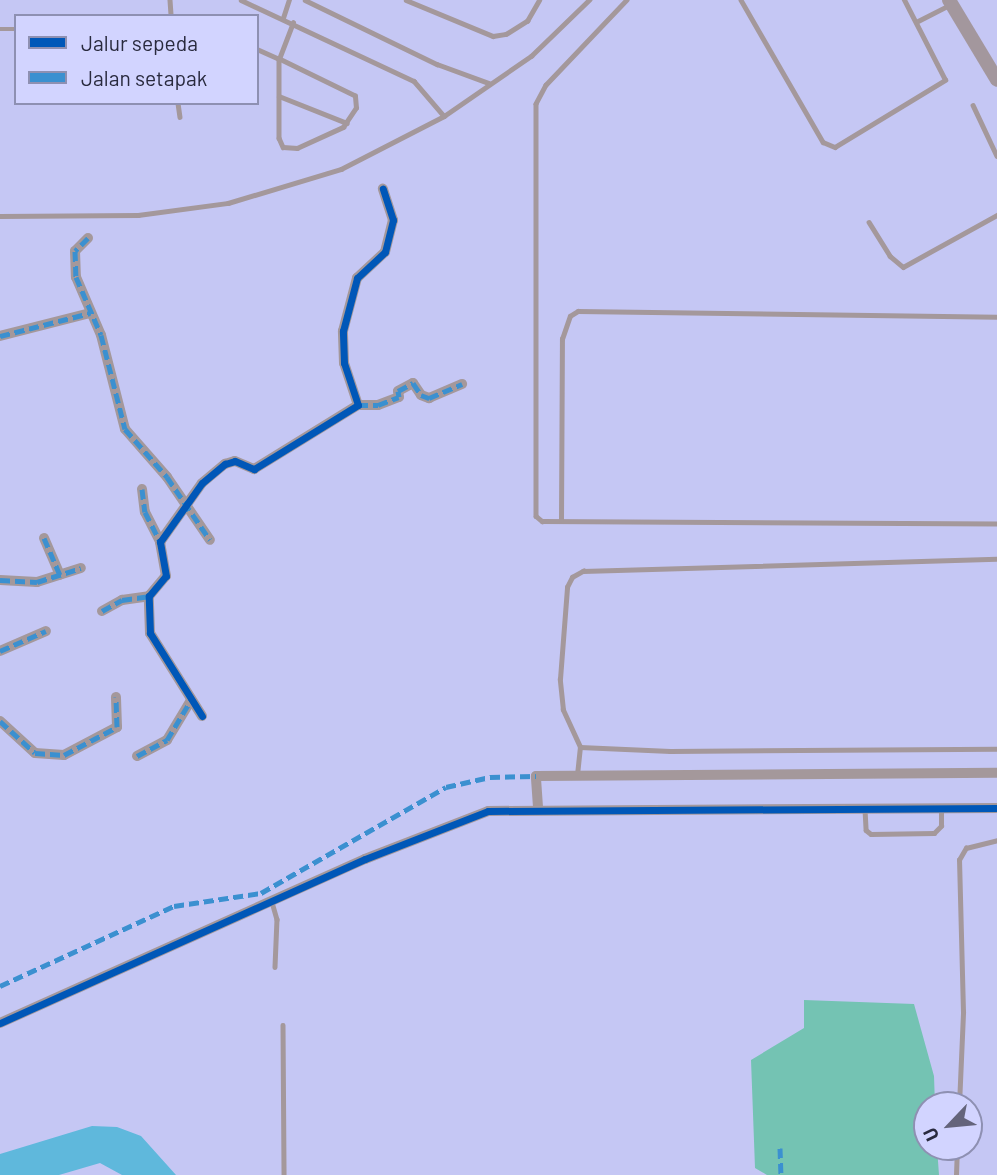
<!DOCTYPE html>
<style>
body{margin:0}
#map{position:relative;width:997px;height:1175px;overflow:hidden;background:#d1d1ed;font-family:Barlow,sans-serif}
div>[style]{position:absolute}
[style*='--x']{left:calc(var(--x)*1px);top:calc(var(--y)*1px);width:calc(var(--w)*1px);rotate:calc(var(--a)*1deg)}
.built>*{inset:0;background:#c5c7f4}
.green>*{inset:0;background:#74c3b3}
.water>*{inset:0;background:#5fb8dc}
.service>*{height:4.5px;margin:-2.25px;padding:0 2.25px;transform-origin:2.25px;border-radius:2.25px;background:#a4989b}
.minor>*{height:10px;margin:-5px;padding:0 5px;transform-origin:5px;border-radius:5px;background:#a4989b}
.secondary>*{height:14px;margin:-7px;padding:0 7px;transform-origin:7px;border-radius:7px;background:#a3979d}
.quiet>*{height:5px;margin-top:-2.5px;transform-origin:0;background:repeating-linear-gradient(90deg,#3b90d0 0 10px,transparent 0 15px)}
.cycleway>*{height:7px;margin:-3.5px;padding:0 3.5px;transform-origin:3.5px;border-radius:3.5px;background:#0057b8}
span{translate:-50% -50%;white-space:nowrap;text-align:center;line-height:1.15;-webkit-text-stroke:6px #d2d4ff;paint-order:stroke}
.legend{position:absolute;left:14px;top:14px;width:245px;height:91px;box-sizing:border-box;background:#d2d4ff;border:2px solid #8e90b2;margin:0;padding:9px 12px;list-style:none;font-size:21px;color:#292a3e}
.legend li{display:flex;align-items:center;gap:14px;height:35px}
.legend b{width:35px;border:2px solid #8e90b2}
.north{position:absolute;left:913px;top:1091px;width:70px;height:70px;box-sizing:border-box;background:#d2d4ff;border:2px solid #8e90b2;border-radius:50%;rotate:244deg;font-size:19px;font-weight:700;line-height:28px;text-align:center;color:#292a3e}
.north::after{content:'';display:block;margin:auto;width:24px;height:32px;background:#64647b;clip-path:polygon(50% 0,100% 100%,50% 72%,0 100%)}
</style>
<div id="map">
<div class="built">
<i style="clip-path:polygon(evenodd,0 0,997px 0,997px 1175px,0 1175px,0 0,16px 16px,257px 16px,257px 103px,16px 103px,16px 16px,0 0,927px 1105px,969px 1105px,969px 1147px,927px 1147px,927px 1105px)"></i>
</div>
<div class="green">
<i style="clip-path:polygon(804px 1000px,914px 1004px,934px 1076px,935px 1105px,927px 1105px,927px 1147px,937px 1147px,939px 1175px,767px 1175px,755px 1168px,751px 1060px,804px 1028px)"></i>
</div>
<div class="water">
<i style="clip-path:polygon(92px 1126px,117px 1127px,141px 1136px,176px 1175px,122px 1175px,100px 1163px,59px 1175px,0 1175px,0 1154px)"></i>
</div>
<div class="service">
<i style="--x:170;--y:0;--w:16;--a:86"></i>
<i style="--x:241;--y:0;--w:191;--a:25.1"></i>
<i style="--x:414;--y:81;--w:46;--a:49.4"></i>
<i style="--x:305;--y:0;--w:147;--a:25.9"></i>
<i style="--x:437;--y:64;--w:55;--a:20.1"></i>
<i style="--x:406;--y:0;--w:94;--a:22.5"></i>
<i style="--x:493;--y:36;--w:13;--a:-9"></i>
<i style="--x:506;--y:34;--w:25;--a:-32"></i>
<i style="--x:527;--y:21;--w:24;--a:-60"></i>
<i style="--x:627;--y:0;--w:117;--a:133.6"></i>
<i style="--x:546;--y:85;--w:21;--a:118"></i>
<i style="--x:536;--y:104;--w:412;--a:90"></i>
<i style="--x:536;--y:516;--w:8;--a:40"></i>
<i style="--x:542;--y:521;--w:455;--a:0.3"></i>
<i style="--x:741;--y:0;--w:164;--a:60"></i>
<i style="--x:823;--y:142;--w:13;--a:23"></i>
<i style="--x:835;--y:147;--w:129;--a:-31.3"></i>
<i style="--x:945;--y:80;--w:90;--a:-117.1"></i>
<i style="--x:283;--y:18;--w:19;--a:-72"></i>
<i style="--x:918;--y:21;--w:35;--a:-27"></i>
<i style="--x:0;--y:29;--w:16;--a:0"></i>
<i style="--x:257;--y:49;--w:24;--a:24"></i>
<i style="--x:279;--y:59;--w:79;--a:90"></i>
<i style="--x:279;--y:138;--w:10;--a:66"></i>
<i style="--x:283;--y:147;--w:14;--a:4"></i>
<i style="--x:297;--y:148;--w:51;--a:-24.5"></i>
<i style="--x:343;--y:127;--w:23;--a:-56"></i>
<i style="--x:356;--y:108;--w:12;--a:-95"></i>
<i style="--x:355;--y:96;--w:85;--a:-154"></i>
<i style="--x:279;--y:59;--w:39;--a:-69"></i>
<i style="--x:279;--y:96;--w:73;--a:21.7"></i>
<i style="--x:178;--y:103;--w:14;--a:82"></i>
<i style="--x:973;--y:105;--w:56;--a:64.8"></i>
<i style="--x:0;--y:216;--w:138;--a:-0.4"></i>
<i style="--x:138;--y:215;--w:91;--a:-7.6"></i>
<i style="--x:228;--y:203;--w:118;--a:-16.7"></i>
<i style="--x:341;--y:169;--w:116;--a:-27.2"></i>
<i style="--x:444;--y:116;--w:106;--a:-34.6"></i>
<i style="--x:531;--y:56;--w:81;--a:-44"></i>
<i style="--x:869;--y:222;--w:40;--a:58"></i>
<i style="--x:890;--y:256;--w:17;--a:40"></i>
<i style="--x:903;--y:267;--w:107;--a:-29"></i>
<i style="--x:561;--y:520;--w:181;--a:-89.7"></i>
<i style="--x:562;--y:339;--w:24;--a:-71"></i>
<i style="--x:570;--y:316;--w:9;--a:-32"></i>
<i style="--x:578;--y:311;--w:419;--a:0.8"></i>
<i style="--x:580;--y:747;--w:41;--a:-114.7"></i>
<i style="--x:563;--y:710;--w:31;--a:-96"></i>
<i style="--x:560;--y:679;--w:92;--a:-85.6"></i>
<i style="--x:567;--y:587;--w:11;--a:-63"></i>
<i style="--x:572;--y:577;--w:13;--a:-29"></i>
<i style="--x:583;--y:571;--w:414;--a:-1.7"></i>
<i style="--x:577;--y:775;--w:28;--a:-84"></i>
<i style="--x:580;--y:747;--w:90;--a:2.5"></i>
<i style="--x:670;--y:751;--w:327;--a:-0.4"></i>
<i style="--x:865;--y:809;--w:21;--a:87"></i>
<i style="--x:866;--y:830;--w:6;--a:39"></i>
<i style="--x:871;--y:834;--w:63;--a:-0.9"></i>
<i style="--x:934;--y:833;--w:10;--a:-45"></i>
<i style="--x:941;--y:826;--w:16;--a:-90"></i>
<i style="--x:272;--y:902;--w:18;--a:74"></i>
<i style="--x:277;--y:919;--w:48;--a:92.4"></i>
<i style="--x:283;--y:1025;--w:150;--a:89.6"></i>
<i style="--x:959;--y:1105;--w:93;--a:-87.5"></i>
<i style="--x:963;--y:1012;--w:152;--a:-91.5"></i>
<i style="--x:959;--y:860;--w:14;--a:-60"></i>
<i style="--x:966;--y:848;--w:32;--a:-14"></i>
<i style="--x:956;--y:1175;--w:28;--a:-88"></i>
</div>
<div class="minor">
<i style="--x:88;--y:238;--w:18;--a:135"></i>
<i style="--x:75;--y:251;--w:26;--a:88"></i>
<i style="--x:76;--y:277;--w:63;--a:66.7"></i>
<i style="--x:101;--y:335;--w:97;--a:75.7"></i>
<i style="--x:125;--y:429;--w:64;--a:48.8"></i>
<i style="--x:167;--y:477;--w:76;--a:55.7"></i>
<i style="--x:0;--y:336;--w:93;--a:-14.3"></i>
<i style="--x:358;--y:405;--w:20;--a:0"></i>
<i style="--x:378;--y:405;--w:22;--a:-21"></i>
<i style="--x:399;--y:397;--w:6;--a:-99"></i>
<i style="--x:398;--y:391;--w:17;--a:-28"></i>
<i style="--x:413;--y:383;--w:14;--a:56"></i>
<i style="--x:421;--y:395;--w:9;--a:21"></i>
<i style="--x:429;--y:398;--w:36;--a:-23"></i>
<i style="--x:142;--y:489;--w:23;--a:83"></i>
<i style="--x:145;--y:512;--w:34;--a:63"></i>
<i style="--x:44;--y:538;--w:40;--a:66.6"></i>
<i style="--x:0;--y:580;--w:37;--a:3"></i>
<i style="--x:37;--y:582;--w:46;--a:-17.7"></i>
<i style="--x:102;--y:611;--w:23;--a:-29"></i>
<i style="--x:122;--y:600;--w:27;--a:-8"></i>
<i style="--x:0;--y:651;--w:50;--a:-23.5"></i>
<i style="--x:202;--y:716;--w:98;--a:-122.1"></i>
<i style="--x:150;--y:633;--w:37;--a:-92"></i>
<i style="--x:149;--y:596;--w:26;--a:-50"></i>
<i style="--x:166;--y:576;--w:35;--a:-100"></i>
<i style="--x:160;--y:542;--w:72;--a:-54.6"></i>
<i style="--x:202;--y:483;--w:30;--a:-40"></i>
<i style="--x:225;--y:464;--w:10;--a:-17"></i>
<i style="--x:235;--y:461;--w:21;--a:23"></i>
<i style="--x:254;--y:469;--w:122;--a:-31.6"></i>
<i style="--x:358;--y:405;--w:44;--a:-108.4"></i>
<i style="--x:344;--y:363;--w:32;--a:-92"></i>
<i style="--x:343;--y:331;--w:55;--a:-75.2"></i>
<i style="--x:357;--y:278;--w:38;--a:-43"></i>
<i style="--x:385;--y:252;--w:33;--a:-76"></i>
<i style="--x:393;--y:220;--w:33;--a:-108"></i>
<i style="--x:0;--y:721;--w:47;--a:42.4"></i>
<i style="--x:35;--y:753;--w:29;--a:4"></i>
<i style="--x:64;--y:755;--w:60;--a:-27.8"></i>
<i style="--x:117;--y:727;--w:30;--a:-92"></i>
<i style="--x:137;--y:756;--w:34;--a:-28"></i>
<i style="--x:167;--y:740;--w:47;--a:-59"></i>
<i style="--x:538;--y:807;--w:31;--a:-94"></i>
<i style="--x:536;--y:776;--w:461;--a:-0.4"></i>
<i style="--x:0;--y:1023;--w:400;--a:-24.2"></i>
<i style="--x:365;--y:859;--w:132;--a:-21.3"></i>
<i style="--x:488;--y:811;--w:509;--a:-0.34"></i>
</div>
<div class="secondary">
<i style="--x:949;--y:0;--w:93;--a:59"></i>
</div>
<div class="quiet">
<i style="--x:88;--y:238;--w:18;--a:135"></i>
<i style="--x:75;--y:251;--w:26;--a:88"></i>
<i style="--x:76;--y:277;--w:63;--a:66.7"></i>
<i style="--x:101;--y:335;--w:97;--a:75.7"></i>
<i style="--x:125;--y:429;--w:64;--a:48.8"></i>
<i style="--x:167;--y:477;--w:76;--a:55.7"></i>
<i style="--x:0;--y:336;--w:93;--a:-14.3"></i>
<i style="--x:358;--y:405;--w:20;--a:0"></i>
<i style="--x:378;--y:405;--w:22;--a:-21"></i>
<i style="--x:399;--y:397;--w:6;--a:-99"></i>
<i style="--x:398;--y:391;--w:17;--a:-28"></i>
<i style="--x:413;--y:383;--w:14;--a:56"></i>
<i style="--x:421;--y:395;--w:9;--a:21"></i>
<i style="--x:429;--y:398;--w:36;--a:-23"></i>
<i style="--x:142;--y:489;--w:23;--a:83"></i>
<i style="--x:145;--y:512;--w:34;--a:63"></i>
<i style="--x:44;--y:538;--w:40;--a:66.6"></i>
<i style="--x:0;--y:580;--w:37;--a:3"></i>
<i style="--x:37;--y:582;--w:46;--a:-17.7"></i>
<i style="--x:102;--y:611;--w:23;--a:-29"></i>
<i style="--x:122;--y:600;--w:27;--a:-8"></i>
<i style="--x:0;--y:651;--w:50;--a:-23.5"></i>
<i style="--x:0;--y:721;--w:47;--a:42.4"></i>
<i style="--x:35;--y:753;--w:29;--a:4"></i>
<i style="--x:64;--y:755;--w:60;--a:-27.8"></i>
<i style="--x:117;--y:727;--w:30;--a:-92"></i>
<i style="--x:137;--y:756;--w:34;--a:-28"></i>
<i style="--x:167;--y:740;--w:47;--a:-59"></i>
<i style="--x:0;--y:986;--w:192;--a:-24.7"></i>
<i style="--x:174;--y:906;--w:88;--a:-8.5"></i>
<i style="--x:261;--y:893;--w:213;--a:-29.8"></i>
<i style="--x:446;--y:787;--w:45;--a:-12.8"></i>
<i style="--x:490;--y:777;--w:46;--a:-1.2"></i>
<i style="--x:780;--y:1148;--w:27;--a:88"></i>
</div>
<div class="cycleway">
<i style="--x:202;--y:716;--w:98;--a:-122.1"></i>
<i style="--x:150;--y:633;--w:37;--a:-92"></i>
<i style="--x:149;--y:596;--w:26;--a:-50"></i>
<i style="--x:166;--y:576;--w:35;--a:-100"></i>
<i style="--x:160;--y:542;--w:72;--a:-54.6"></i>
<i style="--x:202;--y:483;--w:30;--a:-40"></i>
<i style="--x:225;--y:464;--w:10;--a:-17"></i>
<i style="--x:235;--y:461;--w:21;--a:23"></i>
<i style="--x:254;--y:469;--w:122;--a:-31.6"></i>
<i style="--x:358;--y:405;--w:44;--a:-108.4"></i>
<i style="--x:344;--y:363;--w:32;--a:-92"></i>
<i style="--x:343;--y:331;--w:55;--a:-75.2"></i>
<i style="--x:357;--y:278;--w:38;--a:-43"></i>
<i style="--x:385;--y:252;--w:33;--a:-76"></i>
<i style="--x:393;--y:220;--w:33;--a:-108"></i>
<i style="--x:0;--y:1023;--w:400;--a:-24.2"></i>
<i style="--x:365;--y:859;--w:132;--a:-21.3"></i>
<i style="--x:488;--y:811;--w:509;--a:-0.34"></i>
</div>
<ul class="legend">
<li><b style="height:9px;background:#0057b8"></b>Jalur sepeda</li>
<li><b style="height:9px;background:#3b90d0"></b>Jalan setapak</li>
</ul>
<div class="north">U</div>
</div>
